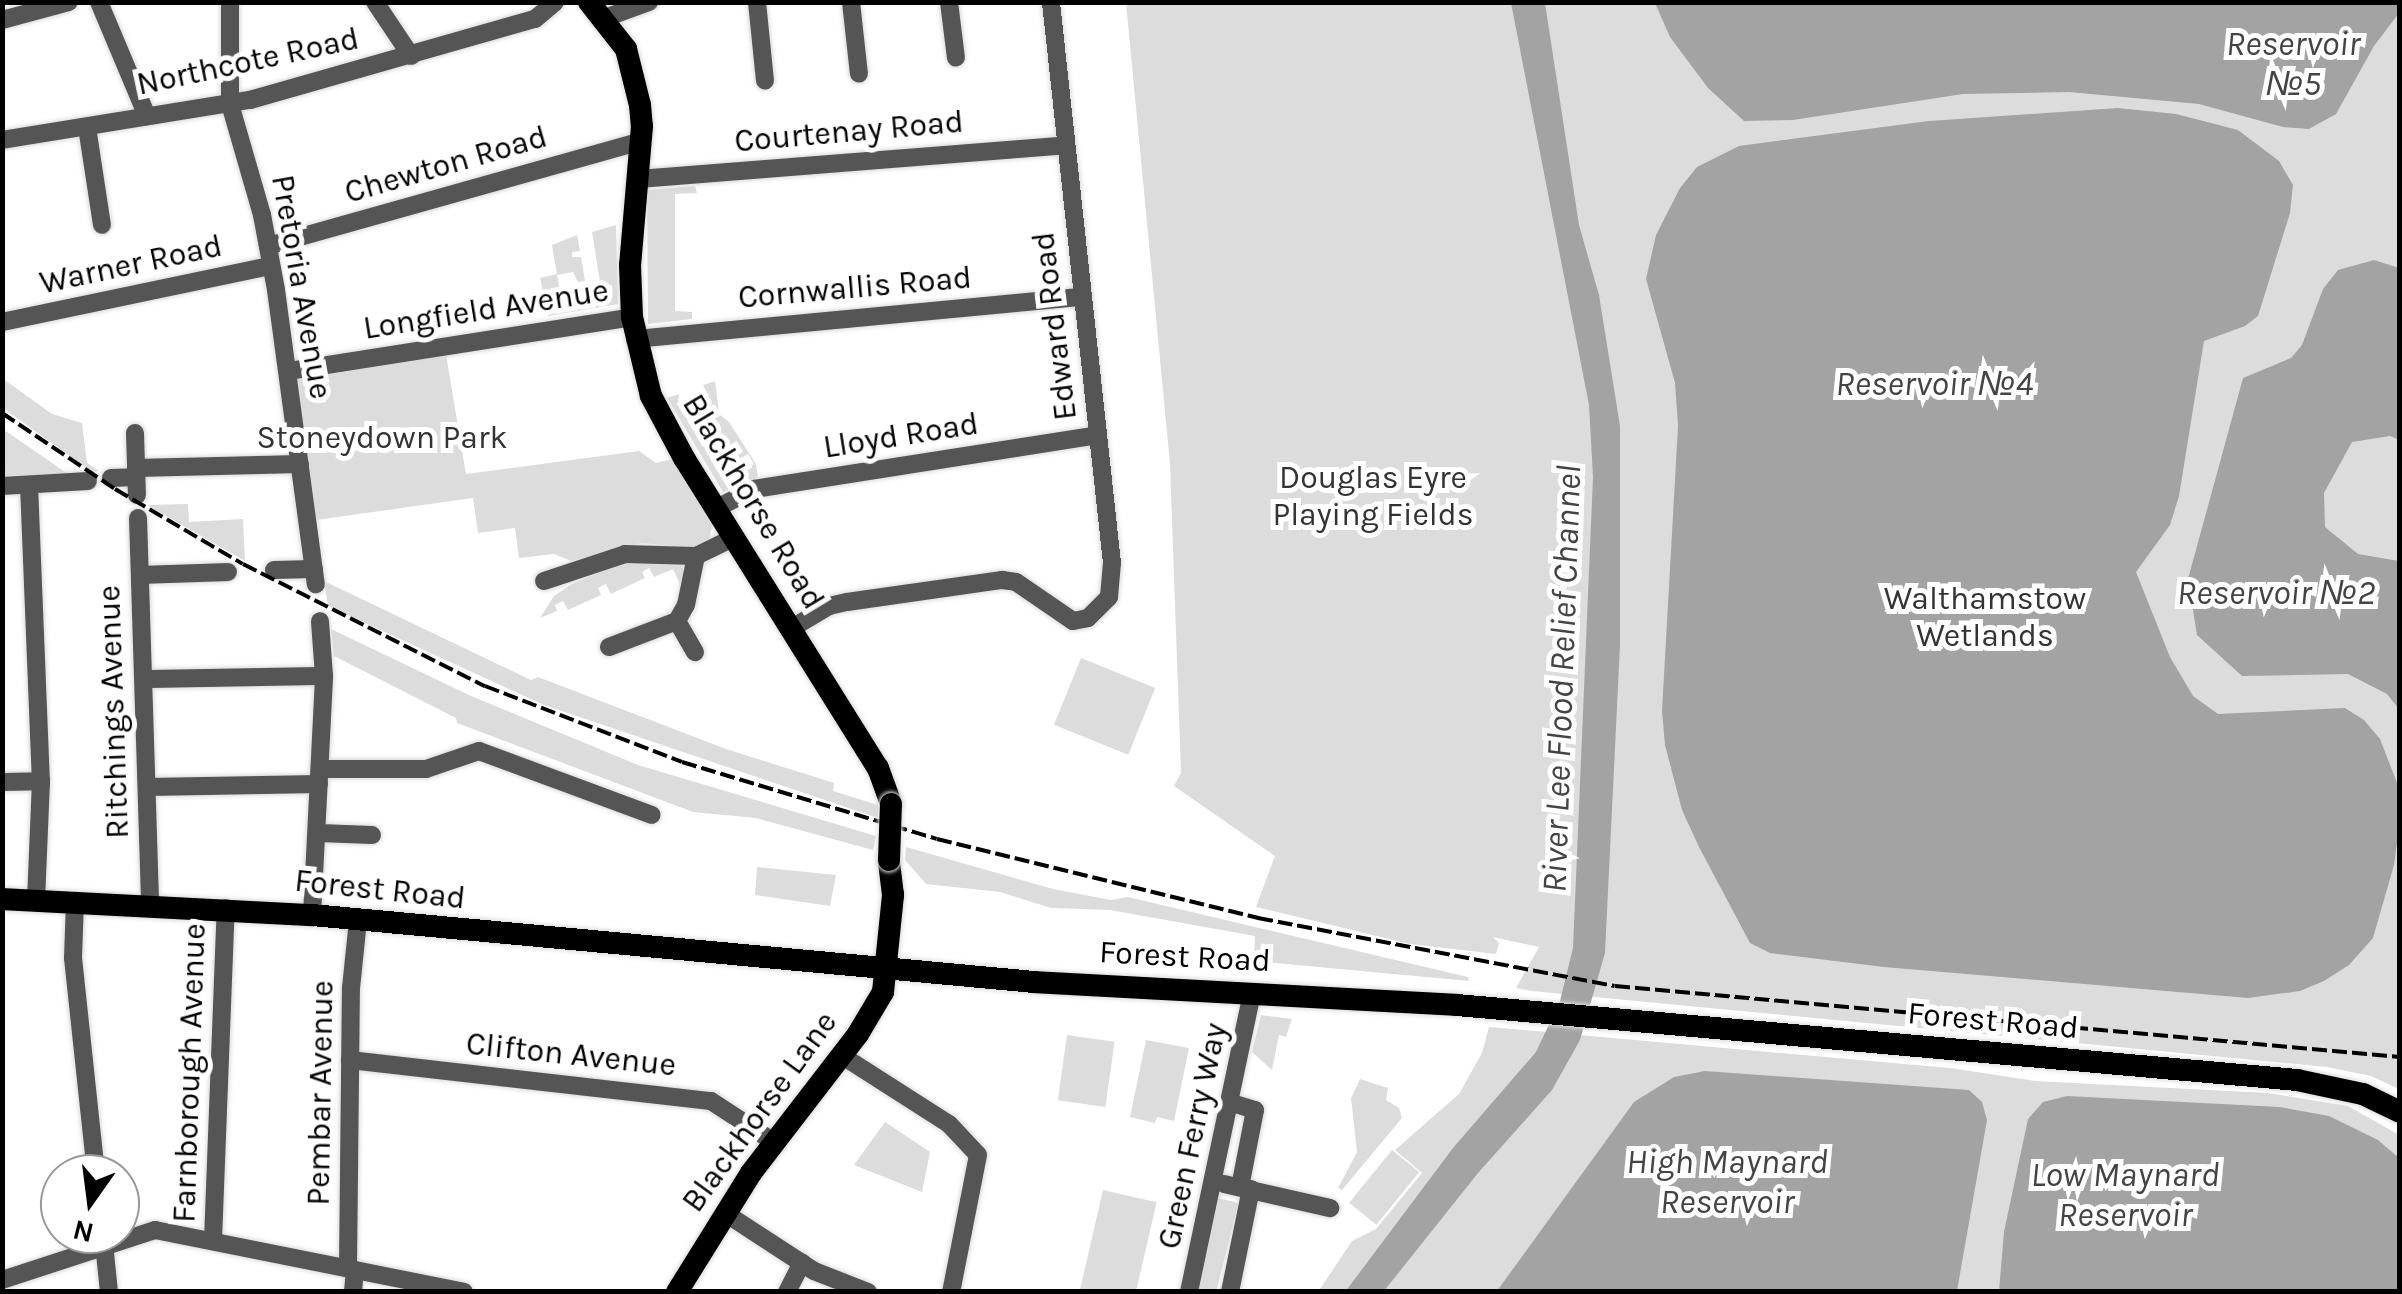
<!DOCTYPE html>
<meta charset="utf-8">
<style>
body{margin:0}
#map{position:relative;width:2402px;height:1294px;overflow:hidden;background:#fff;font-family:Karla,sans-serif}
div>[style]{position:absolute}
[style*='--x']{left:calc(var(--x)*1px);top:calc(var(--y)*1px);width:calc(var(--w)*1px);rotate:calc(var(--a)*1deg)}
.green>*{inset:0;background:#dcdcdc;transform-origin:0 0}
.water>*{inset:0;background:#a3a3a3}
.roads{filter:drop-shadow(0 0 2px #dbdbdb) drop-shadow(0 0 2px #dbdbdb)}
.minor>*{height:18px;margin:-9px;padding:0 9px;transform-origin:9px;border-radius:9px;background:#555}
.major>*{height:22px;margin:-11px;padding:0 11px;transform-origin:11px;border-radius:11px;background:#000}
.rail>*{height:4px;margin-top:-2px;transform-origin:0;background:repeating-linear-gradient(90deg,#000 0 15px,transparent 0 20px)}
.bridges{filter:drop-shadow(0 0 2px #dbdbdb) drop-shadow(0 0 2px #dbdbdb)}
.major-bridge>*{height:22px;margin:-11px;padding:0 11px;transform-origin:11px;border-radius:11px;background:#000}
span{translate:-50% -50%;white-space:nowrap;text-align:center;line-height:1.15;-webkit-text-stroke:10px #fff;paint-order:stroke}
.street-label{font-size:32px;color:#000}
.park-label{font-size:32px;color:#333}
.water-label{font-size:35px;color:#444;font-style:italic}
.frame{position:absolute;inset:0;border:5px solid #000;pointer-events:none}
.north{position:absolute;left:40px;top:1154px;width:100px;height:100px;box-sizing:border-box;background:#fff;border:2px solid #999;border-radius:50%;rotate:194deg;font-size:28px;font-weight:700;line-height:40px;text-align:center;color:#000}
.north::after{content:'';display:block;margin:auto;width:35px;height:45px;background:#000;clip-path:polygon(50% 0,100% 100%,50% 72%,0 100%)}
</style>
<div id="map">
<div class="green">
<i style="clip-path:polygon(1126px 3px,2399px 3px,2399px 1089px,2371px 1076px,2327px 1067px,1532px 991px,1516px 988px,1539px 947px,1493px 937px,1499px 943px,1496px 954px,1410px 944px,1256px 907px,1275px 856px,1174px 786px,1181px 773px,1170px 464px)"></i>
<i style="clip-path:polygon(695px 186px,697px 193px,675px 194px,675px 311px,692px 312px,692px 319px,648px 324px,647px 190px)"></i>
<i style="clip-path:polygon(616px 225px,618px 304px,548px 316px,540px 278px,557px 274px,552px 245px,577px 235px,580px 251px,572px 252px,572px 257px,581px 257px,585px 281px,578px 282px,573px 272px,557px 275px,562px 302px,577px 300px,578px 288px,586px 287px,589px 303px,603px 301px,592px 232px)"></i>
<i style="clip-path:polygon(446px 355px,466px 474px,639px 451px,656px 463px,673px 459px,713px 522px,709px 540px,693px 548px,642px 543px,572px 561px,554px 554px,519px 558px,515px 528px,478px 533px,473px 498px,316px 520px,298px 379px)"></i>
<i style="clip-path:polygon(2px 378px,52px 414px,82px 423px,87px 463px,99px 471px,92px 472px,3px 408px)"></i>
<i style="clip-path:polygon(715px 381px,719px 414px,729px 422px,756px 464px,758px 477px,723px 492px,667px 398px,679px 394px,678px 401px,728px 480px,754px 464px,748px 454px,737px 460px,700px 402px,709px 396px,703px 385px)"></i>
<i style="clip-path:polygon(3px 429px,68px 474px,4px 477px)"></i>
<i style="clip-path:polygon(188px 504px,189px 522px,243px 519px,245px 561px,147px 505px)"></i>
<i style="clip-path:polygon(640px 560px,681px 562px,684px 572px,680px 584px,673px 569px,654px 577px,649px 568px,642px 572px,645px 578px,611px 594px,606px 584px,598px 588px,601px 595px,568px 610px,563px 601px,555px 605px,557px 611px,540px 618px,554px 596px,570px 585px,617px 565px)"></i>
<i style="clip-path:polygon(324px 581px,531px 680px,538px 677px,726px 749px,834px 783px,833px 791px,878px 805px,878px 818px,544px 705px,328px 606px)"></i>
<i style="clip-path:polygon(331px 629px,471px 696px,638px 765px,876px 836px,873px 850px,756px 818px,693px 812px,457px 723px,456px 718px,334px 656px)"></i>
<i style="left:1081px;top:658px;width:80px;height:72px;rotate:22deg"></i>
<i style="clip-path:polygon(906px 847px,1053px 889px,1111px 900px,1128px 897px,1468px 977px,1469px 981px,1254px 961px,1255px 936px,1110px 910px,1051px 908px,1000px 892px,926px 884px,905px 860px)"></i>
<i style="clip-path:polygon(757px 867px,836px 875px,830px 906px,755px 895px)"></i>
<i style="clip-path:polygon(1261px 1015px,1292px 1019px,1286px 1037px,1279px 1035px,1272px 1070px,1252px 1052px)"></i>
<i style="clip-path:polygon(1489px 1027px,1950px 1068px,2035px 1081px,2268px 1093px,2348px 1106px,2399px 1135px,2399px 1291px,1318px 1292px,1352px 1241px,1376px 1229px,1422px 1173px,1395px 1150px,1459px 1094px,1482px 1053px)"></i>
<i style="left:1067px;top:1035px;width:48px;height:66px;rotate:8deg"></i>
<i style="clip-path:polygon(1146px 1040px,1189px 1048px,1174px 1121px,1157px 1117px,1155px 1123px,1130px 1117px)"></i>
<i style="clip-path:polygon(1360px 1079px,1388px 1088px,1386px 1100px,1399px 1108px,1402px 1118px,1342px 1190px,1338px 1188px,1357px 1152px,1351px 1098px)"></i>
<i style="clip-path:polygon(885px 1122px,930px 1152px,922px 1192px,854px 1165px)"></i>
<i style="left:1392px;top:1150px;width:35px;height:68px;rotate:39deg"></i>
<i style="left:1103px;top:1190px;width:55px;height:104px;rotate:13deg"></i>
<i style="left:1218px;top:1198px;width:21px;height:96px;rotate:14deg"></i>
</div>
<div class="water">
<i style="clip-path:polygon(2399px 2px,2399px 13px,2374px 46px,2336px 114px,2309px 129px,2283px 127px,2199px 104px,2069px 92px,1963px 94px,1793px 120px,1744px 121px,1708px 88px,1670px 37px,1655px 3px)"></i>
<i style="clip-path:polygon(1511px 3px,1545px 3px,1579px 225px,1599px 295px,1620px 426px,1620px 645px,1605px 953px,1580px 1040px,1552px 1090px,1478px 1173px,1384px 1291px,1345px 1292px,1453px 1148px,1536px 1052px,1560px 1001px,1573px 948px,1593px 477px,1589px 405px)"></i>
<i style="clip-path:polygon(2118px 108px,2176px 114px,2238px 130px,2279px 161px,2293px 185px,2290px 213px,2258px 316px,2245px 326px,2204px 341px,2179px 496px,2170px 525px,2136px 572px,2170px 657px,2193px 696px,2218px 714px,2345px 708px,2364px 720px,2380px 739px,2399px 788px,2400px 821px,2394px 865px,2373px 938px,2349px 965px,2324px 981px,2300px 991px,2248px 998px,1884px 967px,1770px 953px,1750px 943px,1699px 847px,1682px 810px,1665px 745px,1662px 711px,1678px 426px,1675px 383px,1646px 279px,1656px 235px,1680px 188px,1697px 167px,1739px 146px,1929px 121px)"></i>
<i style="clip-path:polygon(2374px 260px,2399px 268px,2399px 440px,2390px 436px,2352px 442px,2324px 493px,2325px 527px,2358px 554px,2399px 561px,2399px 709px,2387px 694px,2348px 674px,2242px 676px,2197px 635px,2188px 579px,2243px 378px,2291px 358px,2302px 345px,2323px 289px,2338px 270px)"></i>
<i style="clip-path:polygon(1705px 1071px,1969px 1090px,1982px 1102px,1987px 1120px,1957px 1291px,1497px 1291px,1634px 1102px,1674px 1077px)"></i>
<i style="clip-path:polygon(2067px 1096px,2279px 1107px,2329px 1116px,2378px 1140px,2399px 1158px,2399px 1291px,1999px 1291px,2004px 1232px,2028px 1119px,2043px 1102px)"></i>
</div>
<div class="roads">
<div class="minor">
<i style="--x:99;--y:2;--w:124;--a:67.2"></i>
<i style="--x:230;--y:2;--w:102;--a:90"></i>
<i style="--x:230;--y:104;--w:116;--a:73.9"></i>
<i style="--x:262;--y:215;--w:76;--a:79.4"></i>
<i style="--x:276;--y:290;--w:297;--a:82.3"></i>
<i style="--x:375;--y:2;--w:65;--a:56.3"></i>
<i style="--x:757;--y:2;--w:79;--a:84.2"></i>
<i style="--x:851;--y:2;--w:72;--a:83.7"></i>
<i style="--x:949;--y:2;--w:56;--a:82.9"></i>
<i style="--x:605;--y:18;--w:47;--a:-20"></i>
<i style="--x:2;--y:20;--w:69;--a:-15"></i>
<i style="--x:87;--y:127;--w:99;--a:81.3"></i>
<i style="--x:2;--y:140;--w:251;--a:-9.2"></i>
<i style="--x:250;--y:100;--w:296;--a:-15.9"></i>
<i style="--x:535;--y:19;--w:26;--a:-40"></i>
<i style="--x:638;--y:179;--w:429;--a:-4.5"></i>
<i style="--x:268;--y:246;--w:387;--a:-15.7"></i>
<i style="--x:2;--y:322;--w:275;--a:-11.8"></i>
<i style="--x:635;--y:339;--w:448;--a:-5.4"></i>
<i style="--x:289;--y:371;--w:347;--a:-8.9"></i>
<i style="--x:135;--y:433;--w:62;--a:88.2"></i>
<i style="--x:136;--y:468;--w:164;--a:-1.4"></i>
<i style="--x:111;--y:478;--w:25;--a:-2"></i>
<i style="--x:29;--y:485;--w:296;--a:87.7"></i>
<i style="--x:41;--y:781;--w:119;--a:92.4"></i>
<i style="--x:2;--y:486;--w:86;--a:-3.3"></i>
<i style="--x:717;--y:508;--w:42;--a:-27.2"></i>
<i style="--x:754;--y:489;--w:348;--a:-8.9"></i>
<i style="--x:138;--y:518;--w:386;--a:88.2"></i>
<i style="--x:274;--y:570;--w:40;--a:-1.4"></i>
<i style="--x:141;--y:575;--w:87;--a:-2"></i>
<i style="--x:544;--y:581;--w:85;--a:-18.4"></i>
<i style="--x:625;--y:554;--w:71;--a:1.6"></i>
<i style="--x:696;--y:556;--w:43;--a:-26"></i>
<i style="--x:677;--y:621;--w:36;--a:60"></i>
<i style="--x:792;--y:628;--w:43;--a:-30.7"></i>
<i style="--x:829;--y:606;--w:18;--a:-13"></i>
<i style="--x:847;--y:602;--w:157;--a:-8.1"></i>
<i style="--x:1002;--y:580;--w:14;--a:8"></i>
<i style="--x:1016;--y:582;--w:69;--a:34.4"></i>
<i style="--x:1073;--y:621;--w:15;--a:-11"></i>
<i style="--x:1088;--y:618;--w:30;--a:-45"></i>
<i style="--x:1109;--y:597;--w:34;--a:-85"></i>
<i style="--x:1112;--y:563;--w:564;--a:-96.21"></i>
<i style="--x:609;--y:647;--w:73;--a:-20.9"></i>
<i style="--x:677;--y:621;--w:18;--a:-61"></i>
<i style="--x:686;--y:605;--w:50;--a:-78.5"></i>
<i style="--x:144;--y:679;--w:180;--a:-1"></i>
<i style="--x:321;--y:769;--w:105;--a:0"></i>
<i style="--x:426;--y:769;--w:56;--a:-18.8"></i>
<i style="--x:479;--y:751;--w:184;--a:20.3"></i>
<i style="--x:2;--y:782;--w:39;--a:-1"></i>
<i style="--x:147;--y:787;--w:172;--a:-1"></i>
<i style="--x:319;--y:833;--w:53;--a:2.2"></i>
<i style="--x:75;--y:901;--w:57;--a:92"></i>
<i style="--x:73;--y:958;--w:217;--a:83.9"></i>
<i style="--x:312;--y:915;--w:239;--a:-87.1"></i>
<i style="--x:324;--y:676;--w:55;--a:-94.2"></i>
<i style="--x:841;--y:1055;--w:128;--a:32.6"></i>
<i style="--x:949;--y:1124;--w:42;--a:46.9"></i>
<i style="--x:978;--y:1155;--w:140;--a:101.1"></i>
<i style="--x:350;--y:1060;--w:363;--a:6.5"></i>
<i style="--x:711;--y:1101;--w:75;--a:33.1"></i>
<i style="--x:1232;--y:1103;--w:24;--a:17"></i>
<i style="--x:1255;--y:1110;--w:78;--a:101"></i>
<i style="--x:1224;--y:1184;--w:109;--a:12.8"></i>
<i style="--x:725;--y:1213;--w:106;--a:33.1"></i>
<i style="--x:814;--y:1271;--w:58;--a:21.3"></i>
<i style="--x:103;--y:1234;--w:58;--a:84.1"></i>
<i style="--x:213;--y:1240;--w:332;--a:-87.8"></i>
<i style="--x:348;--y:1268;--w:280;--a:-89.4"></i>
<i style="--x:351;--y:988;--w:68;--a:-84.1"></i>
<i style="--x:2;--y:1280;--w:161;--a:-18.1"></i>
<i style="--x:155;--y:1230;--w:315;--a:11.3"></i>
<i style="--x:353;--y:1292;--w:22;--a:-85"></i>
<i style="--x:787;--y:1292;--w:33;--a:-63"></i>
<i style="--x:1189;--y:1292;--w:306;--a:-78.1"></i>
<i style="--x:1230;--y:1292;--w:105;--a:-78.5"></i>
</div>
<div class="major">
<i style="--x:589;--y:2;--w:60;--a:51.8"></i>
<i style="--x:626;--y:49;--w:58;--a:76"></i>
<i style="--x:640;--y:105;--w:21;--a:85"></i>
<i style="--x:642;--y:126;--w:140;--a:94.9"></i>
<i style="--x:630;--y:265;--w:52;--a:87.8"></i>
<i style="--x:632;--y:317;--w:81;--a:76.5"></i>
<i style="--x:651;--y:396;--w:70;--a:62"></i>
<i style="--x:684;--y:458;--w:366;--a:58"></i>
<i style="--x:878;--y:768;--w:38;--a:70"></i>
<i style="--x:2;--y:899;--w:310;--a:3"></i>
<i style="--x:312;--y:915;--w:725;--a:5.3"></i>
<i style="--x:1034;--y:982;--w:424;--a:3.1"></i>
<i style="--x:1457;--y:1005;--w:843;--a:5.1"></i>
<i style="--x:2297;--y:1080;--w:67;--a:12"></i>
<i style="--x:2363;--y:1094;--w:41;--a:25.9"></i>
<i style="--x:677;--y:1292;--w:140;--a:-58.1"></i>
<i style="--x:751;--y:1173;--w:175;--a:-52.4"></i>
<i style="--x:858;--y:1034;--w:49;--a:-59.2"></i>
<i style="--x:883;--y:992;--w:98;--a:-84.1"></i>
<i style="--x:893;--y:895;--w:35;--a:-97"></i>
</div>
</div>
<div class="rail">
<i style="--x:2;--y:413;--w:136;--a:33.9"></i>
<i style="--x:115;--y:489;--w:148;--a:30.4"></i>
<i style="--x:243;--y:564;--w:271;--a:26.8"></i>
<i style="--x:485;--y:686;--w:211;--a:21.1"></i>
<i style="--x:682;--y:762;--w:266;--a:16.8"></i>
<i style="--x:937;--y:839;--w:331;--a:13.8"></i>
<i style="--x:1258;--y:918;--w:363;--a:10.8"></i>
<i style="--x:1615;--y:986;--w:788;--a:5.17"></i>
</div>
<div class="bridges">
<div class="major-bridge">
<i style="--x:889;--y:860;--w:56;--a:-88"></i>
</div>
</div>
<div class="street-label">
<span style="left:248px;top:62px;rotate:-12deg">Northcote Road</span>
<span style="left:849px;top:132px;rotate:-5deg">Courtenay Road</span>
<span style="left:446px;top:165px;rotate:-16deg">Chewton Road</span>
<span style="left:131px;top:265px;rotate:-12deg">Warner Road</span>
<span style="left:301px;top:287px;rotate:80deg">Pretoria Avenue</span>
<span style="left:855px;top:288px;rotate:-5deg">Cornwallis Road</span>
<span style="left:486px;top:310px;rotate:-9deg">Longfield Avenue</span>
<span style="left:1055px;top:326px;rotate:-97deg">Edward Road</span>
<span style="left:901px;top:436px;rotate:-9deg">Lloyd Road</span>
<span style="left:753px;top:502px;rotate:59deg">Blackhorse Road</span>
<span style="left:114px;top:712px;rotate:-92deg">Ritchings Avenue</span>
<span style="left:380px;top:890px;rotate:6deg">Forest Road</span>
<span style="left:1185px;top:957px;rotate:3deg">Forest Road</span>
<span style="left:1993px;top:1021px;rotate:5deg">Forest Road</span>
<span style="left:571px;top:1055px;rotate:6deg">Clifton Avenue</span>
<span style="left:190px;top:1073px;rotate:-88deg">Farnborough Avenue</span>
<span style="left:321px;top:1093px;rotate:-89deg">Pembar Avenue</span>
<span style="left:760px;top:1112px;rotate:-54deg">Blackhorse Lane</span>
<span style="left:1193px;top:1136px;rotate:-78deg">Green Ferry Way</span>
</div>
<div class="park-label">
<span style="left:382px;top:438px">Stoneydown Park</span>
<span style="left:1373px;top:497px">Douglas Eyre<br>Playing Fields</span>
<span style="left:1985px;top:618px">Walthamstow<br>Wetlands</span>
</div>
<div class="water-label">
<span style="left:2293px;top:64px">Reservoir<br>№5</span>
<span style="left:1934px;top:384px">Reservoir №4</span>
<span style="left:2276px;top:593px">Reservoir №2</span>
<span style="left:1562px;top:679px;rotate:-88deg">River Lee Flood Relief Channel</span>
<span style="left:1727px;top:1182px">High Maynard<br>Reservoir</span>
<span style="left:2125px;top:1195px">Low Maynard<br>Reservoir</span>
</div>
<div class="frame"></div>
<div class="north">N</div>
</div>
